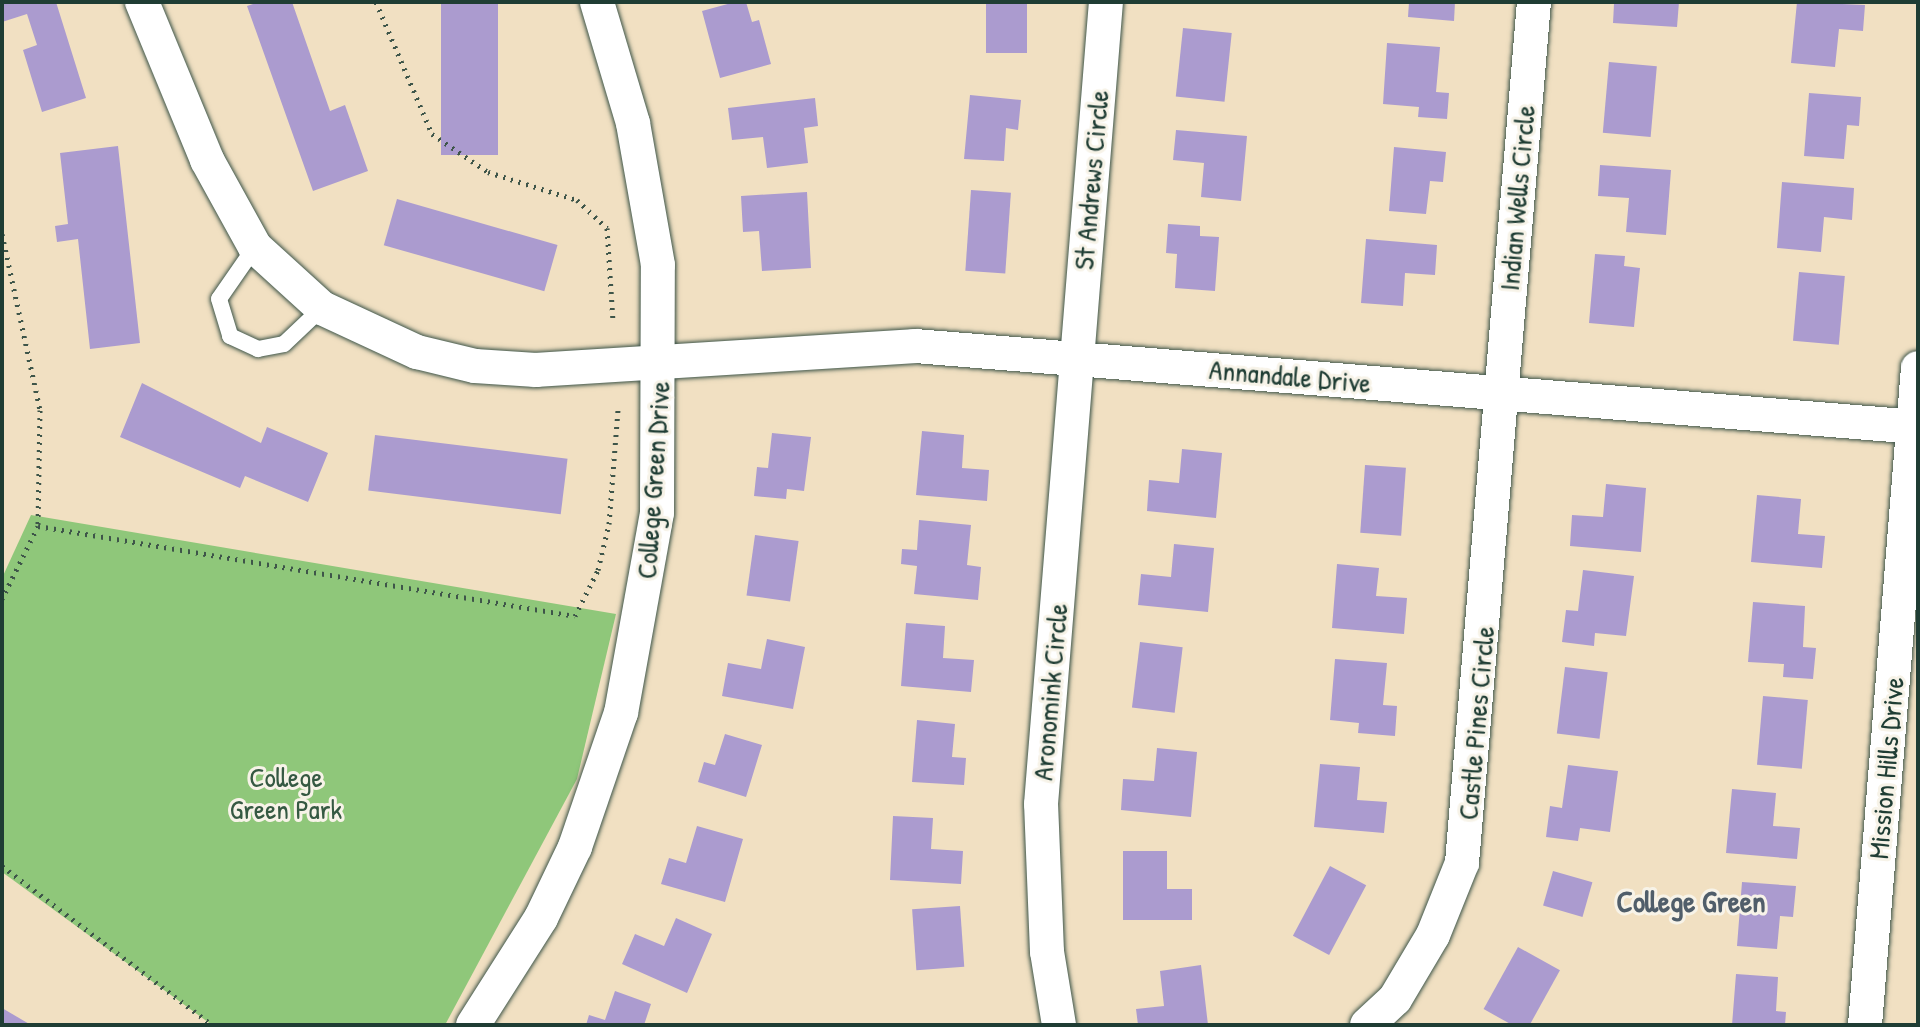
<!DOCTYPE html>
<style>
body{margin:0}
#map{position:relative;width:1920px;height:1027px;overflow:hidden;background:#f1e0c2;font-family:"Patrick Hand",sans-serif}
div>[style]{position:absolute}
[style*='--x']{left:calc(var(--x)*1px);top:calc(var(--y)*1px);width:calc(var(--w)*1px);rotate:calc(var(--a)*1deg)}
.green>*{inset:0;background:#8fc77a}
.building>*{inset:0;background:#ab9bcf;transform-origin:0 0}
.path>*{height:5px;margin-top:-2.5px;transform-origin:0;background:repeating-linear-gradient(90deg,#3e5549 0 2px,transparent 0 8px)}
.roads{filter:drop-shadow(0 0 2px #3e5549) drop-shadow(0 0 2px #3e5549)}
.lane>*{height:16px;margin:-8px;padding:0 8px;transform-origin:8px;border-radius:8px;background:#fff}
.street>*{height:34px;margin:-17px;padding:0 17px;transform-origin:17px;border-radius:17px;background:#fff}
span{translate:-50% -50%;white-space:nowrap;text-align:center;line-height:1.15;-webkit-text-stroke:6px #f7f3e8;paint-order:stroke}
.street-label{font-size:28px;color:#1f3d34}
.park-label{font-size:28px;color:#355942}
.neighbourhood-label{font-size:30px;color:#505e6a;font-weight:700}
.frame{position:absolute;inset:0;border:4px solid #1f3d34;pointer-events:none}
</style>
<div id="map">
<div class="green">
<i style="clip-path:polygon(31px 515px,616px 614px,577px 779px,445px 1025px,212px 1025px,2px 872px,2px 578px)"></i>
</div>
<div class="building">
<i style="clip-path:polygon(2px 2px,56px 2px,86px 98px,42px 112px,23px 50px,37px 45px,27px 14px,2px 22px)"></i>
<i style="clip-path:polygon(259px 2px,292px 2px,330px 111px,345px 105px,368px 171px,313px 191px,247px 6px)"></i>
<i style="left:441px;top:2px;width:57px;height:153px"></i>
<i style="clip-path:polygon(735px 2px,746px 2px,752px 22px,759px 20px,771px 64px,720px 78px,702px 11px)"></i>
<i style="left:986px;top:2px;width:41px;height:51px"></i>
<i style="clip-path:polygon(1409px 2px,1455px 2px,1454px 21px,1408px 17px)"></i>
<i style="clip-path:polygon(1679px 2px,1677px 27px,1613px 23px,1614px 4px)"></i>
<i style="clip-path:polygon(1797px 2px,1865px 5px,1863px 31px,1839px 29px,1835px 67px,1791px 63px)"></i>
<i style="left:1183px;top:28px;width:49px;height:69px;rotate:6deg"></i>
<i style="clip-path:polygon(1387px 43px,1440px 47px,1436px 92px,1449px 93px,1447px 119px,1418px 117px,1419px 107px,1383px 104px)"></i>
<i style="left:1609px;top:62px;width:48px;height:71px;rotate:5deg"></i>
<i style="clip-path:polygon(1809px 93px,1861px 97px,1859px 126px,1847px 125px,1844px 159px,1804px 156px)"></i>
<i style="clip-path:polygon(970px 95px,1021px 100px,1018px 130px,1006px 128px,1004px 161px,964px 159px)"></i>
<i style="clip-path:polygon(815px 98px,818px 126px,804px 128px,808px 163px,767px 168px,763px 137px,732px 140px,728px 108px)"></i>
<i style="clip-path:polygon(1176px 130px,1247px 136px,1241px 201px,1201px 197px,1204px 163px,1173px 160px)"></i>
<i style="clip-path:polygon(118px 146px,140px 343px,90px 349px,78px 239px,57px 242px,55px 226px,68px 224px,60px 153px)"></i>
<i style="clip-path:polygon(1394px 147px,1446px 152px,1443px 182px,1430px 181px,1426px 214px,1389px 211px)"></i>
<i style="clip-path:polygon(1600px 165px,1671px 170px,1666px 235px,1626px 232px,1629px 198px,1598px 196px)"></i>
<i style="clip-path:polygon(1782px 182px,1854px 188px,1852px 220px,1824px 217px,1821px 252px,1777px 248px)"></i>
<i style="left:971px;top:190px;width:40px;height:81px;rotate:4deg"></i>
<i style="clip-path:polygon(807px 192px,811px 268px,762px 271px,759px 231px,743px 232px,741px 196px)"></i>
<i style="left:397px;top:199px;width:167px;height:48px;rotate:16deg"></i>
<i style="clip-path:polygon(1168px 224px,1200px 226px,1200px 236px,1219px 237px,1215px 291px,1175px 288px,1177px 254px,1166px 253px)"></i>
<i style="clip-path:polygon(1366px 239px,1437px 245px,1435px 275px,1405px 273px,1403px 306px,1361px 303px)"></i>
<i style="clip-path:polygon(1595px 254px,1625px 256px,1624px 266px,1640px 268px,1634px 327px,1589px 323px)"></i>
<i style="left:1799px;top:272px;width:46px;height:69px;rotate:5deg"></i>
<i style="clip-path:polygon(142px 383px,261px 443px,267px 427px,328px 453px,308px 502px,245px 476px,240px 488px,120px 437px)"></i>
<i style="clip-path:polygon(922px 431px,964px 435px,962px 468px,989px 470px,987px 501px,916px 495px)"></i>
<i style="clip-path:polygon(772px 433px,811px 437px,804px 491px,787px 489px,786px 499px,754px 496px,757px 467px,768px 468px)"></i>
<i style="left:375px;top:435px;width:194px;height:56px;rotate:7deg"></i>
<i style="clip-path:polygon(1182px 449px,1222px 453px,1216px 518px,1147px 511px,1149px 480px,1179px 483px)"></i>
<i style="left:1365px;top:465px;width:41px;height:68px;rotate:4deg"></i>
<i style="clip-path:polygon(1606px 484px,1646px 488px,1641px 552px,1570px 546px,1572px 515px,1603px 517px)"></i>
<i style="clip-path:polygon(1757px 495px,1801px 499px,1798px 534px,1825px 536px,1822px 568px,1751px 562px)"></i>
<i style="clip-path:polygon(919px 520px,971px 525px,967px 565px,981px 567px,978px 600px,914px 594px,917px 566px,901px 564px,902px 549px,917px 550px)"></i>
<i style="left:755px;top:535px;width:44px;height:61px;rotate:8deg"></i>
<i style="clip-path:polygon(1174px 544px,1214px 548px,1208px 612px,1138px 605px,1141px 574px,1171px 577px)"></i>
<i style="clip-path:polygon(1337px 564px,1379px 568px,1376px 596px,1407px 598px,1404px 634px,1332px 628px)"></i>
<i style="clip-path:polygon(1583px 570px,1634px 576px,1626px 636px,1595px 633px,1594px 646px,1562px 642px,1566px 610px,1578px 611px)"></i>
<i style="clip-path:polygon(1753px 602px,1805px 606px,1803px 647px,1816px 648px,1813px 679px,1783px 677px,1784px 664px,1748px 662px)"></i>
<i style="clip-path:polygon(906px 623px,945px 626px,943px 658px,974px 660px,971px 692px,901px 686px)"></i>
<i style="clip-path:polygon(767px 639px,805px 647px,793px 709px,722px 696px,728px 663px,761px 669px)"></i>
<i style="left:1140px;top:642px;width:43px;height:66px;rotate:7deg"></i>
<i style="clip-path:polygon(1335px 659px,1387px 663px,1383px 705px,1397px 706px,1395px 736px,1358px 733px,1359px 723px,1330px 720px)"></i>
<i style="left:1565px;top:667px;width:43px;height:67px;rotate:7deg"></i>
<i style="left:1763px;top:696px;width:45px;height:69px;rotate:5deg"></i>
<i style="clip-path:polygon(917px 720px,955px 724px,952px 757px,966px 758px,964px 785px,912px 782px)"></i>
<i style="clip-path:polygon(725px 734px,762px 745px,746px 797px,698px 782px,704px 762px,715px 765px)"></i>
<i style="clip-path:polygon(1157px 748px,1197px 752px,1191px 817px,1121px 810px,1123px 779px,1154px 781px)"></i>
<i style="clip-path:polygon(1320px 764px,1360px 767px,1357px 800px,1387px 802px,1384px 833px,1314px 827px)"></i>
<i style="clip-path:polygon(1568px 765px,1618px 771px,1610px 832px,1580px 828px,1578px 841px,1546px 837px,1550px 806px,1562px 808px)"></i>
<i style="clip-path:polygon(1732px 789px,1776px 793px,1773px 826px,1800px 828px,1797px 859px,1726px 853px)"></i>
<i style="clip-path:polygon(893px 816px,933px 818px,931px 849px,963px 851px,961px 884px,890px 880px)"></i>
<i style="clip-path:polygon(697px 826px,743px 839px,725px 902px,661px 884px,669px 858px,686px 863px)"></i>
<i style="clip-path:polygon(1123px 851px,1167px 851px,1167px 889px,1192px 889px,1192px 920px,1123px 920px)"></i>
<i style="left:1330px;top:866px;width:41px;height:79px;rotate:28deg"></i>
<i style="left:1553px;top:871px;width:41px;height:36px;rotate:16deg"></i>
<i style="clip-path:polygon(1742px 882px,1796px 886px,1793px 917px,1780px 916px,1777px 949px,1737px 946px)"></i>
<i style="left:960px;top:906px;width:61px;height:48px;rotate:86deg"></i>
<i style="clip-path:polygon(676px 918px,712px 934px,687px 993px,622px 964px,635px 934px,664px 946px)"></i>
<i style="left:1518px;top:947px;width:48px;height:71px;rotate:29deg"></i>
<i style="clip-path:polygon(1201px 965px,1208px 1025px,1138px 1025px,1136px 1009px,1164px 1006px,1160px 971px)"></i>
<i style="clip-path:polygon(1736px 974px,1778px 977px,1776px 1011px,1786px 1012px,1785px 1025px,1732px 1025px)"></i>
<i style="clip-path:polygon(615px 991px,651px 1004px,644px 1025px,586px 1025px,589px 1015px,605px 1020px)"></i>
<i style="clip-path:polygon(2px 1008px,31px 1025px,2px 1025px)"></i>
</div>
<div class="path">
<i style="--x:376;--y:2;--w:143;--a:67"></i>
<i style="--x:432;--y:134;--w:68;--a:34.2"></i>
<i style="--x:488;--y:172;--w:93;--a:17.5"></i>
<i style="--x:577;--y:200;--w:41;--a:43"></i>
<i style="--x:607;--y:228;--w:92;--a:86.3"></i>
<i style="--x:2;--y:234;--w:180;--a:77.8"></i>
<i style="--x:40;--y:410;--w:116;--a:91"></i>
<i style="--x:38;--y:526;--w:81;--a:116.3"></i>
<i style="--x:38;--y:526;--w:544;--a:9.51"></i>
<i style="--x:575;--y:616;--w:51;--a:-63.4"></i>
<i style="--x:598;--y:570;--w:47;--a:-76.6"></i>
<i style="--x:609;--y:524;--w:115;--a:-85.5"></i>
<i style="--x:2;--y:866;--w:263;--a:37.1"></i>
</div>
<div class="roads">
<div class="lane">
<i style="--x:255;--y:247;--w:63;--a:124.7"></i>
<i style="--x:219;--y:299;--w:39;--a:73"></i>
<i style="--x:230;--y:336;--w:31;--a:25"></i>
<i style="--x:258;--y:349;--w:26;--a:-11"></i>
<i style="--x:284;--y:344;--w:52;--a:-43.5"></i>
</div>
<div class="street">
<i style="--x:142;--y:2;--w:171;--a:67.6"></i>
<i style="--x:207;--y:160;--w:99;--a:61.1"></i>
<i style="--x:255;--y:247;--w:91;--a:42.3"></i>
<i style="--x:322;--y:308;--w:105;--a:24.9"></i>
<i style="--x:417;--y:352;--w:60;--a:13.6"></i>
<i style="--x:475;--y:366;--w:61;--a:3.8"></i>
<i style="--x:536;--y:370;--w:380;--a:-3.6"></i>
<i style="--x:915;--y:346;--w:1006;--a:4.62"></i>
<i style="--x:473;--y:1025;--w:127;--a:-57.6"></i>
<i style="--x:541;--y:918;--w:79;--a:-64.4"></i>
<i style="--x:575;--y:847;--w:142;--a:-71.1"></i>
<i style="--x:621;--y:713;--w:203;--a:-79.8"></i>
<i style="--x:657;--y:513;--w:248;--a:-89.8"></i>
<i style="--x:658;--y:265;--w:144;--a:-100"></i>
<i style="--x:633;--y:123;--w:126;--a:-106.6"></i>
<i style="--x:1059;--y:1025;--w:74;--a:-99.3"></i>
<i style="--x:1047;--y:952;--w:148;--a:-92.3"></i>
<i style="--x:1041;--y:804;--w:805;--a:-85.37"></i>
<i style="--x:1367;--y:1025;--w:38;--a:-43"></i>
<i style="--x:1395;--y:999;--w:74;--a:-59.3"></i>
<i style="--x:1433;--y:935;--w:78;--a:-68.1"></i>
<i style="--x:1462;--y:863;--w:864;--a:-85.22"></i>
<i style="--x:1865;--y:1025;--w:659;--a:-85.39"></i>
</div>
</div>
<div class="street-label">
<span style="left:1091px;top:180px;rotate:-85deg">St Andrews Circle</span>
<span style="left:1517px;top:198px;rotate:-85deg">Indian Wells Circle</span>
<span style="left:1290px;top:376px;rotate:5deg">Annandale Drive</span>
<span style="left:653px;top:480px;rotate:-86deg">College Green Drive</span>
<span style="left:1050px;top:692px;rotate:-85deg">Aronomink Circle</span>
<span style="left:1476px;top:723px;rotate:-85deg">Castle Pines Circle</span>
<span style="left:1886px;top:768px;rotate:-85deg">Mission Hills Drive</span>
</div>
<div class="park-label">
<span style="left:286px;top:793px">College<br>Green Park</span>
</div>
<div class="neighbourhood-label">
<span style="left:1691px;top:901px">College Green</span>
</div>
<div class="frame"></div>
</div>
